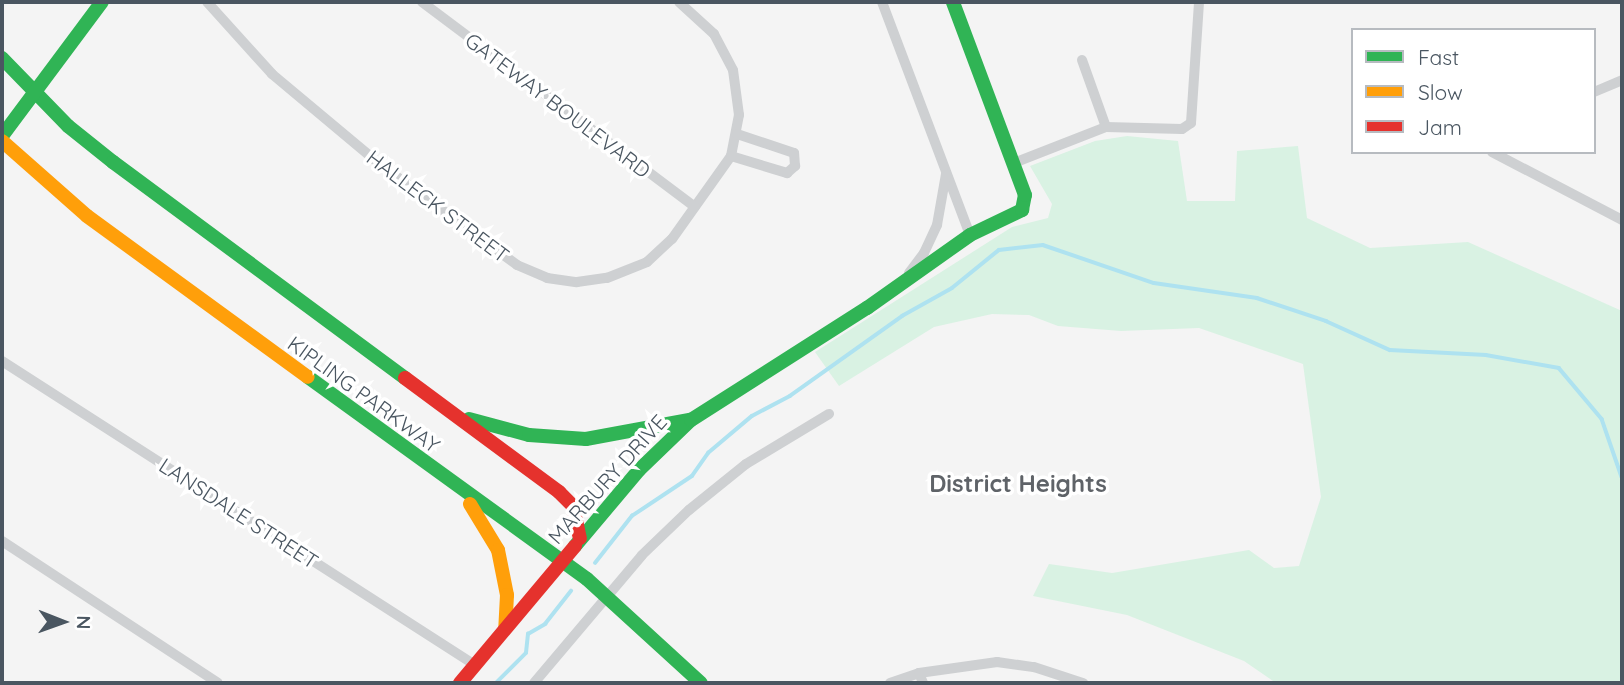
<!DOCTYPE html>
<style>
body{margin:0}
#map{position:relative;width:1624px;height:685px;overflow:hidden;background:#f4f4f4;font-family:Quicksand,sans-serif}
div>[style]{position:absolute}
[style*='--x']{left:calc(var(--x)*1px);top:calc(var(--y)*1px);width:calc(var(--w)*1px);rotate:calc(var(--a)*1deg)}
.green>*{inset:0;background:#d9f2e3}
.stream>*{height:3.5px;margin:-1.75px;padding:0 1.75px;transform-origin:1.75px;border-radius:1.75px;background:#aee2f0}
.street>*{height:10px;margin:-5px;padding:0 5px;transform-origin:5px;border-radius:5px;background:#ced0d2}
.fast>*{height:14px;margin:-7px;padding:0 7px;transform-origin:7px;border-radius:7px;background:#30b455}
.slow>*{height:14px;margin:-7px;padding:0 7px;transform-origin:7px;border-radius:7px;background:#ff9f0a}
.jam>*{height:14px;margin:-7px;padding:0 7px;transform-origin:7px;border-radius:7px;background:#e5322d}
span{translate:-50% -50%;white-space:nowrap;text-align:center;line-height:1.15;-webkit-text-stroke:7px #fff;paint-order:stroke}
.street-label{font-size:21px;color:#4a5661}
.quarter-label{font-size:24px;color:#5f6368;font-weight:700}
.frame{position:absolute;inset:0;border:4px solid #4a5661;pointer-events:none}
.legend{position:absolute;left:1351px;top:28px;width:245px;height:126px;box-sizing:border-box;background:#fff;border:2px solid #b7bbc0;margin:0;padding:9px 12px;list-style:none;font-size:21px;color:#4a5661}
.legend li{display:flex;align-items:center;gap:14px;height:35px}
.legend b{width:35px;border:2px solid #b7bbc0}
.north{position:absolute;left:28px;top:587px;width:70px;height:70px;-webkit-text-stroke:5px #fff;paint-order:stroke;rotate:91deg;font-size:19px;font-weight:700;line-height:28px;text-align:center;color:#4a5661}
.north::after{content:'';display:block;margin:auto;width:24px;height:32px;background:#4a5661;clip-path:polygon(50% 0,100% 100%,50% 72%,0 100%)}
</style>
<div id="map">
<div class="green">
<i style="clip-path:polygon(1127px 136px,1178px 141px,1187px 201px,1235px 201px,1237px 151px,1298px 146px,1307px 218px,1370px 248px,1468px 242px,1622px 311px,1622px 683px,1276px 683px,1244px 661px,1127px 615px,1033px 596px,1049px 564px,1112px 573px,1249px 550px,1274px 568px,1299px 566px,1321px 497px,1303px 364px,1199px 328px,1121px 331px,1058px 326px,1029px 315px,992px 314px,934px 327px,839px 386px,815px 352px,1012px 227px,1048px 218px,1052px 204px,1030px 166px,1095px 141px)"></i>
</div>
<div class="stream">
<i style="--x:595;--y:563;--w:60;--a:-51.8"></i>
<i style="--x:632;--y:516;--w:72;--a:-33.7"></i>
<i style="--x:692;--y:476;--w:28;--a:-55"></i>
<i style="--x:708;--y:453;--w:57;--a:-40.1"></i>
<i style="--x:752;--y:416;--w:43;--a:-27.8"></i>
<i style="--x:790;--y:396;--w:138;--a:-35.5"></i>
<i style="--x:902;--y:316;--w:57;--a:-29.2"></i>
<i style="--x:952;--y:288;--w:60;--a:-39"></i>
<i style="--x:999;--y:250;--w:44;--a:-6.5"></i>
<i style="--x:1043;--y:245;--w:117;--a:18.9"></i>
<i style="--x:1154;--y:283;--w:104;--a:8.3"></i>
<i style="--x:1257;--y:298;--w:73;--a:18.4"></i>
<i style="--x:1326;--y:321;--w:70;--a:24.4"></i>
<i style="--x:1390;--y:350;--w:96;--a:3"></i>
<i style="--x:1486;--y:355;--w:74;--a:10.1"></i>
<i style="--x:1559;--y:368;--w:67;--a:49.9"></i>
<i style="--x:1602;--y:419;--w:61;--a:71"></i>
<i style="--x:496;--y:683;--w:42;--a:-45"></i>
<i style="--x:526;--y:653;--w:19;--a:-84"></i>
<i style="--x:528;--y:634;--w:20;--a:-30"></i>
<i style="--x:545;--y:624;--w:42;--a:-51.8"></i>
</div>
<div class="street">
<i style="--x:207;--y:2;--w:97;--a:47.9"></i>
<i style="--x:272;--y:74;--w:142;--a:39.9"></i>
<i style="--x:381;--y:165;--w:169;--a:36.3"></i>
<i style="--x:517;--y:265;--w:33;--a:23"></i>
<i style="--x:547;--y:278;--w:30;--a:8"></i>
<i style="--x:577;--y:282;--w:30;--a:-8"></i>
<i style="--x:607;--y:278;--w:43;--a:-21.8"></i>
<i style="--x:647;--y:262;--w:34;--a:-43"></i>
<i style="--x:672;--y:239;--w:102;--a:-54.6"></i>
<i style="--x:731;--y:156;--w:42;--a:-79"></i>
<i style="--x:739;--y:115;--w:45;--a:-97.6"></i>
<i style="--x:733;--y:70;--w:41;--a:-117.8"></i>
<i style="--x:714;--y:34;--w:47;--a:-137.6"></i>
<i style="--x:422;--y:2;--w:341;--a:36.9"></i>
<i style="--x:882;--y:2;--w:249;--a:69.3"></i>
<i style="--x:1082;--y:60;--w:71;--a:70.3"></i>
<i style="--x:1594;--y:92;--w:30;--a:-23"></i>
<i style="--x:1492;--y:152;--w:147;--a:27.6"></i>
<i style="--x:731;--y:156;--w:59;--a:16.9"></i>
<i style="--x:787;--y:173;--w:11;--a:-41"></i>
<i style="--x:795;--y:166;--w:13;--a:-94"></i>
<i style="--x:794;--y:153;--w:60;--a:-161.6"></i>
<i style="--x:1014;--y:163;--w:99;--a:-21.4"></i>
<i style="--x:1106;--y:127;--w:76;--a:1.5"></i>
<i style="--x:1182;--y:129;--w:11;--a:-34"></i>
<i style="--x:1191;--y:123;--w:121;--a:-86.2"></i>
<i style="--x:909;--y:273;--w:25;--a:-53"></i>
<i style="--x:924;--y:253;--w:31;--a:-65"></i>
<i style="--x:937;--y:225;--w:52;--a:-80"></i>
<i style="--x:2;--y:361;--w:562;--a:32.73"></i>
<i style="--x:2;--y:541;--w:258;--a:33.3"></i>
<i style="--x:919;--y:673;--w:11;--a:68"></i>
<i style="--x:534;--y:683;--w:167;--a:-49.8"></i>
<i style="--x:642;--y:555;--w:65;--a:-43.8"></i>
<i style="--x:689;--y:510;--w:73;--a:-38.9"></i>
<i style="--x:746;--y:464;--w:97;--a:-31.1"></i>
<i style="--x:890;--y:683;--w:31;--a:-19"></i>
<i style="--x:919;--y:673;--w:79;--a:-8"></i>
<i style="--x:997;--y:662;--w:37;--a:8"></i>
<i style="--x:1034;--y:667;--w:52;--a:18.1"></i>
</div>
<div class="fast">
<i style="--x:2;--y:58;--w:95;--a:45.9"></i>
<i style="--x:68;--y:126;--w:58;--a:38.7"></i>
<i style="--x:113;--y:162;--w:363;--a:36.5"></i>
<i style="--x:2;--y:136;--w:167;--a:-53.3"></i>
<i style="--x:308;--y:377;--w:344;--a:35.9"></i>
<i style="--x:587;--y:579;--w:154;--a:42.4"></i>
<i style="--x:469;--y:419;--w:62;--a:14.9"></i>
<i style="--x:529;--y:435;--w:57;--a:4"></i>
<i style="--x:586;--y:439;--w:105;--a:-10.5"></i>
<i style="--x:575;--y:546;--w:99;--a:-49.9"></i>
<i style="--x:639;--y:470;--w:72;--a:-43.9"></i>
<i style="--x:691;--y:420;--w:209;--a:-32.5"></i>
<i style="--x:867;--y:308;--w:126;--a:-35.3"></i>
<i style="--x:970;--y:235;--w:58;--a:-25.7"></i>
<i style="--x:1022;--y:210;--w:15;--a:-79"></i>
<i style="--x:1025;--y:195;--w:206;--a:-110.5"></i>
</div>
<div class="slow">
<i style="--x:2;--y:141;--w:113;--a:41.4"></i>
<i style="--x:87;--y:216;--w:273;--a:36.1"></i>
<i style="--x:470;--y:504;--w:54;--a:58.7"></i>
<i style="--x:498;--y:550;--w:46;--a:78.7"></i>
<i style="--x:507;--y:595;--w:33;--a:93"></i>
</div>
<div class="jam">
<i style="--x:405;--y:378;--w:192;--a:36.5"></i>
<i style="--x:559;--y:492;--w:20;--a:45"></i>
<i style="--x:573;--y:506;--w:33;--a:78"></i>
<i style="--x:460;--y:683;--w:179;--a:-50"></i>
</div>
<div class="street-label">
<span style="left:558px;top:105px;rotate:37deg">GATEWAY BOULEVARD</span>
<span style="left:438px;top:206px;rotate:37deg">HALLECK STREET</span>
<span style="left:364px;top:394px;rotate:36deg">KIPLING PARKWAY</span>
<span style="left:607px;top:479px;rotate:-48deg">MARBURY DRIVE</span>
<span style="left:239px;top:513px;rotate:33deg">LANSDALE STREET</span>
</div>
<div class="quarter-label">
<span style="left:1018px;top:484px">District Heights</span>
</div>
<div class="frame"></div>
<ul class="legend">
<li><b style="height:9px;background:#30b455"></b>Fast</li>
<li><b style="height:9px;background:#ff9f0a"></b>Slow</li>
<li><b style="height:9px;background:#e5322d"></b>Jam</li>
</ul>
<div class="north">N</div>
</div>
